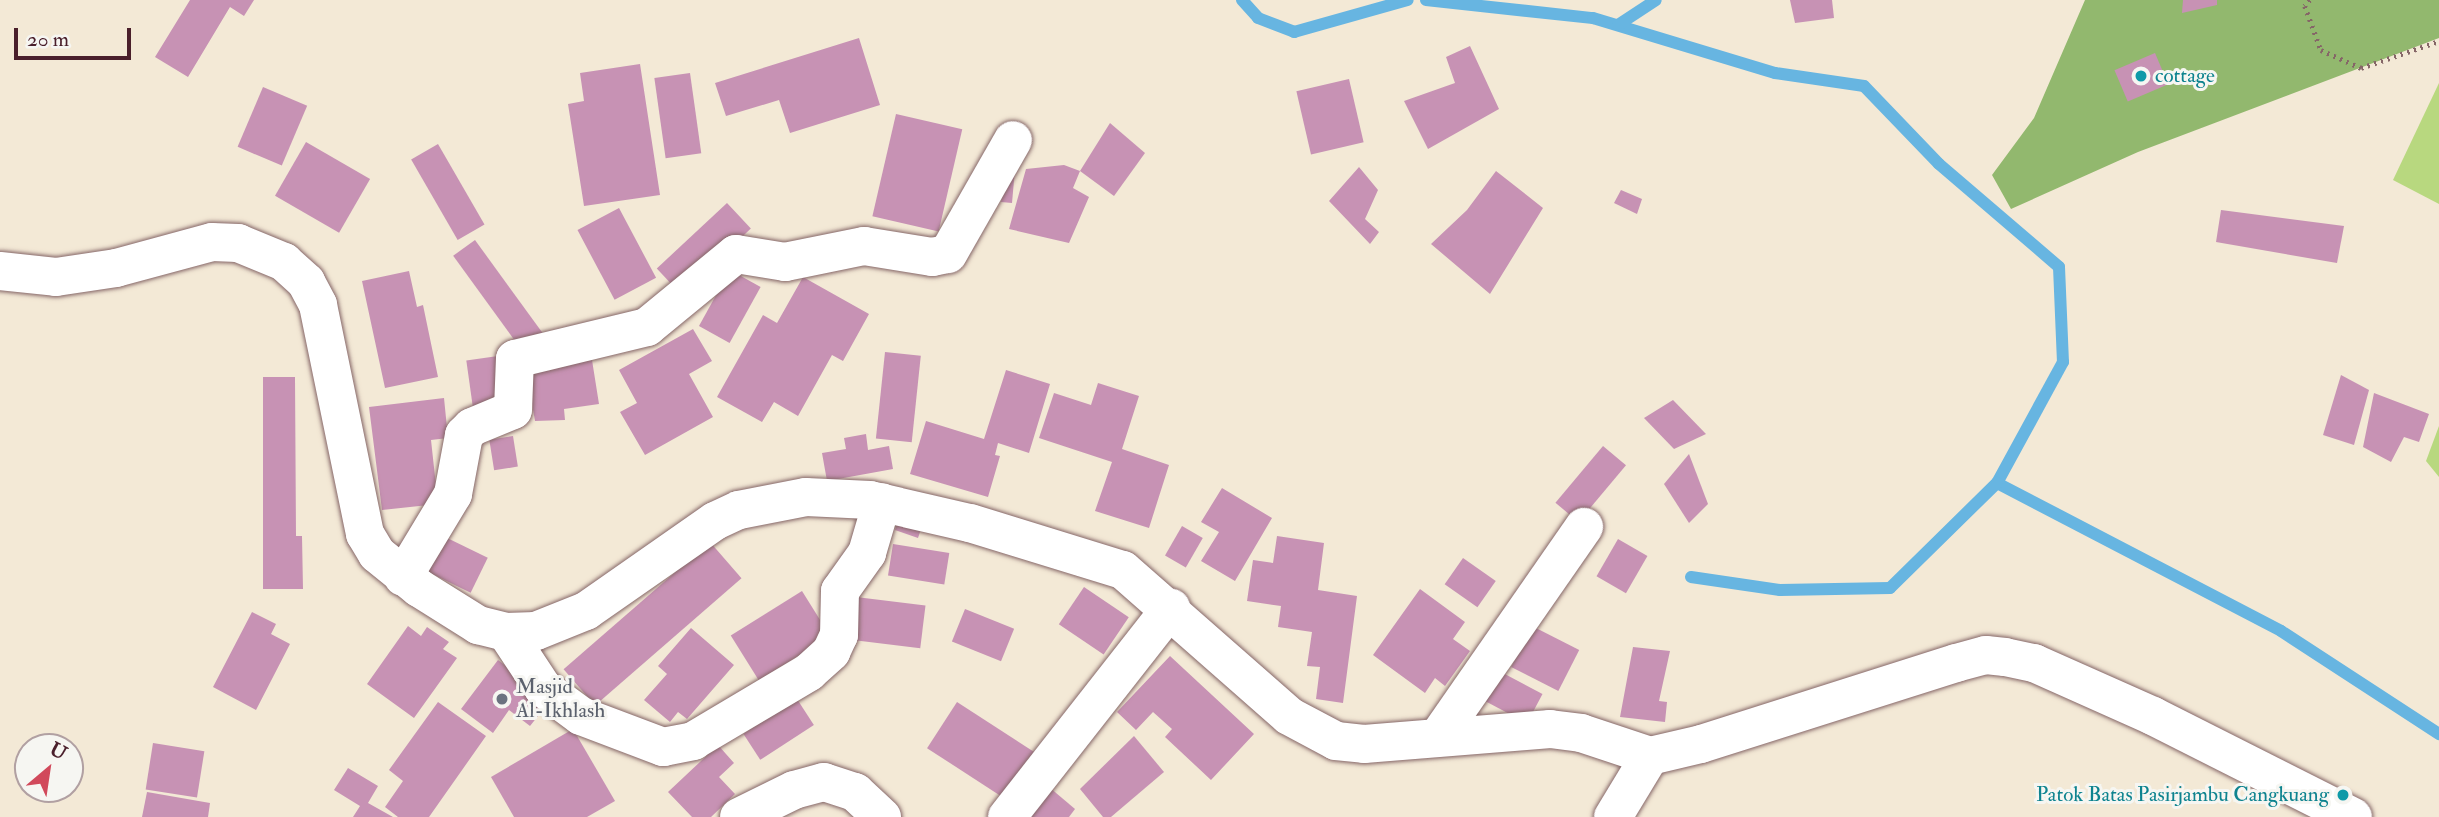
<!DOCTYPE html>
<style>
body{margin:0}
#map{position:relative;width:2439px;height:817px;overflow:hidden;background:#f3e9d6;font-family:"IM FELL Double Pica",serif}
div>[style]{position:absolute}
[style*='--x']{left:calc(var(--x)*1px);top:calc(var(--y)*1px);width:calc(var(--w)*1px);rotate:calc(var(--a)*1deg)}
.green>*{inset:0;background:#b8d87f}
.forest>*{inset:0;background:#92b86e}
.stream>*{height:12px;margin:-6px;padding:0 6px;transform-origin:6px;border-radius:6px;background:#67b5e1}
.building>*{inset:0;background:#c792b4;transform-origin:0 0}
.path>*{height:4.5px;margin-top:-2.25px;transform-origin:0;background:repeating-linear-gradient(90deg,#856667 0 2px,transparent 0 7px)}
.roads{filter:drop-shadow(0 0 2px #856667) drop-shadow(0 0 2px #856667)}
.minor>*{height:38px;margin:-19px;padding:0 19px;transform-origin:19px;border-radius:19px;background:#fff}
.tertiary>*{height:38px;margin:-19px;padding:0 19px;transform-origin:19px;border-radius:19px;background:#fff}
.dots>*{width:19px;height:19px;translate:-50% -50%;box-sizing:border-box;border:4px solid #f6f6f2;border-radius:50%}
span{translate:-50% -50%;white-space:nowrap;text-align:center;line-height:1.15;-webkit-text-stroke:6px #f6f6f2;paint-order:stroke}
.culture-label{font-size:21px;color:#0d838f}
.left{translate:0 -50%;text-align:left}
.right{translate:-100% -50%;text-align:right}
.worship-label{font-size:21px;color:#5b616d}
.north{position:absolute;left:14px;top:733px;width:70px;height:70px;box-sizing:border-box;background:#f6f6f2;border:2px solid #b1a0a2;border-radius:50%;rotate:29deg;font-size:19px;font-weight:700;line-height:28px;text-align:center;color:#4a1f2b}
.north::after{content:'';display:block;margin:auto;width:24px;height:32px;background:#d1495b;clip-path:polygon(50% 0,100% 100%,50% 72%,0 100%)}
.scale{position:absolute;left:14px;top:28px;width:117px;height:32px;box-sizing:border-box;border:4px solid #4a1f2b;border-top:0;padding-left:9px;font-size:21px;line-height:24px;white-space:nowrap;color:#4a1f2b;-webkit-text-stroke:5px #f6f6f2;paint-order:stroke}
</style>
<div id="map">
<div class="green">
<i style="clip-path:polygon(2439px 83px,2439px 204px,2393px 180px)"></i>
<i style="clip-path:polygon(2439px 426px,2439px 477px,2426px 461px)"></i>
</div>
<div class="forest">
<i style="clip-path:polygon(2085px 0,2439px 0,2439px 38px,2138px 152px,2011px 209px,1992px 175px,2034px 118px)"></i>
</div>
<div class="stream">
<i style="--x:1242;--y:0;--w:24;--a:48"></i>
<i style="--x:1258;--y:18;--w:39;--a:21"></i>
<i style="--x:1294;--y:32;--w:118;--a:-15.7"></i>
<i style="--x:1426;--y:0;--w:168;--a:6.2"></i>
<i style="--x:1593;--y:18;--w:190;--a:16.8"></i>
<i style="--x:1775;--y:73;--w:90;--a:8.3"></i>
<i style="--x:1864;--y:86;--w:108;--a:46.1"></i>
<i style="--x:1939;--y:164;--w:158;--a:40.6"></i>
<i style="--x:2059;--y:267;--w:95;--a:87.6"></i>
<i style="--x:2063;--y:362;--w:138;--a:118.6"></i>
<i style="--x:1997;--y:483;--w:320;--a:27.5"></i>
<i style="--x:2281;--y:631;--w:189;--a:33.1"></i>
<i style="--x:1618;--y:25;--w:45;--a:-33.3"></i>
<i style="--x:1691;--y:577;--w:90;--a:8.3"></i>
<i style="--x:1780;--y:590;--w:110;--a:-1"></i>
<i style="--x:1890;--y:588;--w:150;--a:-44.5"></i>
</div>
<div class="building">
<i style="clip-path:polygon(190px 0,254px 0,244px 16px,230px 7px,188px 77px,155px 57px)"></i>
<i style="clip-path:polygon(1790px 0,1832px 0,1834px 18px,1795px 23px)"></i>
<i style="clip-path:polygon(2183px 0,2217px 0,2217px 5px,2182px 13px)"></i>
<i style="clip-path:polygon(859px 38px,880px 105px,790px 133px,779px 100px,726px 116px,715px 83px)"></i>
<i style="clip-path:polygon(1470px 46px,1499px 109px,1428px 149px,1404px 101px,1455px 83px,1446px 57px)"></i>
<i style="left:2155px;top:53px;width:34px;height:44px;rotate:67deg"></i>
<i style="clip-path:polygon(640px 64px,660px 195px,584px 206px,568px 104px,584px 101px,580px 73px)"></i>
<i style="left:690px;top:73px;width:81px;height:36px;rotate:82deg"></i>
<i style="left:1349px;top:79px;width:65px;height:54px;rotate:77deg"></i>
<i style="left:263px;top:87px;width:48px;height:65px;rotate:23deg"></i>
<i style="left:896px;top:114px;width:68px;height:105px;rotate:13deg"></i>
<i style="clip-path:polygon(1110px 123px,1145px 153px,1114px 196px,1080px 171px)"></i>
<i style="left:306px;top:142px;width:74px;height:62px;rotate:30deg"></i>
<i style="left:438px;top:144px;width:93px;height:31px;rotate:60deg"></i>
<i style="clip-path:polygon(1007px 158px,1016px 158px,1012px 203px,1001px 202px)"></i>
<i style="clip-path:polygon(1064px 165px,1080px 171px,1073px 188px,1089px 197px,1069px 243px,1009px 229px,1026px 169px)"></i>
<i style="clip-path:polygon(1359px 167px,1378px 190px,1365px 219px,1379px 232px,1370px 244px,1329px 201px)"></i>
<i style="clip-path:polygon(1496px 171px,1543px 208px,1490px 294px,1431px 244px,1467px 210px)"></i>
<i style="clip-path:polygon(1621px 190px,1642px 199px,1637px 214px,1614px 203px)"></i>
<i style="left:727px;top:203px;width:35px;height:96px;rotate:47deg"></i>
<i style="left:619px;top:208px;width:79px;height:47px;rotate:62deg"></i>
<i style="clip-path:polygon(2221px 210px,2344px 226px,2337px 263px,2216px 242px)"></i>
<i style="left:475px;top:240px;width:115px;height:27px;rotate:54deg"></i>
<i style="left:730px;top:270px;width:35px;height:64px;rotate:29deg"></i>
<i style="clip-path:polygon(409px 271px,417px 307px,423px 305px,438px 377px,385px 388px,362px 281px)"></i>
<i style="clip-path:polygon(803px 277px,869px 314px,843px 361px,832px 355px,798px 416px,774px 402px,762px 422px,717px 397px,763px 315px,777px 323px)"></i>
<i style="clip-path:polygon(693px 329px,712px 361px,689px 374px,713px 417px,645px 455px,620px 412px,637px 403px,619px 370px)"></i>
<i style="left:885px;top:352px;width:36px;height:87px;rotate:6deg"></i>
<i style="left:498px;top:356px;width:55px;height:32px;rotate:82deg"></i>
<i style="clip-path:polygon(592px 360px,599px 404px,564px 409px,565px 420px,535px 421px,526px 368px)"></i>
<i style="clip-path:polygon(1006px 370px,1050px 384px,1029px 453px,998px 443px,995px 455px,1000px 456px,988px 497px,910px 474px,926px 421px,984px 439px)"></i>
<i style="clip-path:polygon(2341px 375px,2369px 390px,2354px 445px,2323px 435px)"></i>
<i style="clip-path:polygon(263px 377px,295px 377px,296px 536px,302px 536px,303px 589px,263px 589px)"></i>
<i style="clip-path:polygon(1098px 383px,1139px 396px,1122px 449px,1169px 465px,1149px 528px,1095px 511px,1112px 462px,1039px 438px,1054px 393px,1091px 405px)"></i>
<i style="clip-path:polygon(2374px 393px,2429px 414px,2419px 442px,2404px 437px,2391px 462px,2363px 447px)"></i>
<i style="clip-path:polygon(444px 398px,448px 438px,431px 440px,438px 504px,382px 510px,369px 407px)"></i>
<i style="clip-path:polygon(1673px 400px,1706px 434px,1674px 449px,1644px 418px)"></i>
<i style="clip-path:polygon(866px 434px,868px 450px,889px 446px,893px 469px,827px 481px,822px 453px,846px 449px,844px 438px)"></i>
<i style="left:513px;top:436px;width:31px;height:24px;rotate:81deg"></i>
<i style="left:1603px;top:446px;width:30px;height:74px;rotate:40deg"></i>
<i style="clip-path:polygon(1689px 454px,1708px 504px,1689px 523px,1664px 484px)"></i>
<i style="clip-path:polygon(1222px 488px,1272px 518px,1235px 581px,1201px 561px,1219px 532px,1201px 522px)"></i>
<i style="clip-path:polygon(902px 511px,922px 526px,918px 538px,895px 530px)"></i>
<i style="left:1182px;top:526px;width:24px;height:34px;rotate:30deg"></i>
<i style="left:441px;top:535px;width:52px;height:39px;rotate:26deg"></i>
<i style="clip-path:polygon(1277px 536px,1324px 543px,1318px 590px,1357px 596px,1343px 703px,1316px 699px,1320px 667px,1307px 666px,1312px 632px,1278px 627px,1281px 606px,1247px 601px,1253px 560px,1273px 563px)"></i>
<i style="left:1618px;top:539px;width:34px;height:43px;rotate:30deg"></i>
<i style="left:710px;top:542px;width:48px;height:194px;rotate:49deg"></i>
<i style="left:893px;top:544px;width:57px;height:32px;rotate:9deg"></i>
<i style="left:1463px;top:558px;width:40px;height:32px;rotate:35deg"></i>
<i style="left:1084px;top:587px;width:54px;height:45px;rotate:34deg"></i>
<i style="clip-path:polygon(1420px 589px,1465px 622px,1453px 639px,1470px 651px,1445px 686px,1435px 678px,1425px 693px,1373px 655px)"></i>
<i style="left:802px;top:591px;width:53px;height:84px;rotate:58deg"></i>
<i style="left:856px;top:597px;width:70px;height:43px;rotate:7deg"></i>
<i style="left:965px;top:609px;width:53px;height:35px;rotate:22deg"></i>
<i style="clip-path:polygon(252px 612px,276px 624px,271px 634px,290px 644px,256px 710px,213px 687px)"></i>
<i style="clip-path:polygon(408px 626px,421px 636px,427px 627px,449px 642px,443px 649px,457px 658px,414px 718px,367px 684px)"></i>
<i style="left:1532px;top:626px;width:53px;height:46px;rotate:27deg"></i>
<i style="clip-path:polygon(691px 628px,734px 665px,687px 719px,678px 712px,670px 722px,644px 700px,667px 674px,658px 666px)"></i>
<i style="clip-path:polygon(1633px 647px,1670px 651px,1659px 701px,1667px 702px,1665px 722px,1620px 717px)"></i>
<i style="clip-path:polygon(1170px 656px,1254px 734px,1211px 780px,1165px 737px,1172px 729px,1153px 712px,1136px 730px,1117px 712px)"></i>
<i style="clip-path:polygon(498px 660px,532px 686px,546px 706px,530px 726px,509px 710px,493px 733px,461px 709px)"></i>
<i style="left:1501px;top:672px;width:47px;height:33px;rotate:28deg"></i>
<i style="left:797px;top:699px;width:31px;height:64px;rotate:57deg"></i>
<i style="clip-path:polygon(438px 702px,486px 736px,429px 817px,398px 817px,385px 807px,403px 781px,389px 770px)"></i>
<i style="left:957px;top:702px;width:92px;height:55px;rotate:33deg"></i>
<i style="clip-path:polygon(573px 729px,615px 801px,587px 817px,514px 817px,491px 777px)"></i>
<i style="clip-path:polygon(1134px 736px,1164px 772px,1111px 817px,1103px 817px,1080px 789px)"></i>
<i style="left:153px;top:743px;width:52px;height:47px;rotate:9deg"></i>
<i style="clip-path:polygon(718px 745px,734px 763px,719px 777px,735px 794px,711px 817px,692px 817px,668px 792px)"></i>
<i style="clip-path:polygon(348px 768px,378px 786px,368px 803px,393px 817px,353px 817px,360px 806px,334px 790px)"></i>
<i style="clip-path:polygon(1049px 787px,1075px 809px,1069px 817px,1024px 817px)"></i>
<i style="clip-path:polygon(147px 792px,210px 803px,208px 817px,142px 817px)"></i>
</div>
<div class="path">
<i style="--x:2310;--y:0;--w:8;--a:130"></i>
<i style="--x:2305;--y:6;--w:47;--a:70"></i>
<i style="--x:2321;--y:50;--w:44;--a:24.2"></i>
<i style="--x:2361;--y:68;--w:83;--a:-19.1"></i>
</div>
<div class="roads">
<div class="minor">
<i style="--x:403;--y:577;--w:97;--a:-58.9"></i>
<i style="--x:453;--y:494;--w:60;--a:-79.4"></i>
<i style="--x:464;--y:435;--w:11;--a:-45"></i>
<i style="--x:472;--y:427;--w:44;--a:-22.5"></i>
<i style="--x:513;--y:410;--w:51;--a:-87.8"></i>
<i style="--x:515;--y:359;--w:136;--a:-13.6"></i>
<i style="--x:647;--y:327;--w:115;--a:-39.4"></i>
<i style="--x:736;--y:254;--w:50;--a:9.3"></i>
<i style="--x:785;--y:262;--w:81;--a:-11.4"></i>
<i style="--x:864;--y:246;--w:69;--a:9.2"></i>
<i style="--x:932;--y:257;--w:16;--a:-11"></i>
<i style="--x:948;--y:254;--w:131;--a:-60.3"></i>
<i style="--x:506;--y:632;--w:67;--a:56.5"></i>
<i style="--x:543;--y:688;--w:47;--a:36.4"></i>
<i style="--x:581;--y:716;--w:88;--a:20.7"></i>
<i style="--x:663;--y:747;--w:31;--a:-11"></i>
<i style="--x:693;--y:741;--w:135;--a:-30.7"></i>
<i style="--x:809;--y:672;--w:30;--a:-42"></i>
<i style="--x:831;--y:652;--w:19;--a:-65"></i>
<i style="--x:839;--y:635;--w:44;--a:-88.7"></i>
<i style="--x:840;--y:591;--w:47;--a:-54.6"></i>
<i style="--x:867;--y:553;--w:53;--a:-73.6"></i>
<i style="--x:1438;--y:737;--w:256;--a:-55.2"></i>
<i style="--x:739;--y:817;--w:61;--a:-26.1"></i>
<i style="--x:794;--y:790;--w:31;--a:-15"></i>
<i style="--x:824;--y:782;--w:33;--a:18"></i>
<i style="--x:855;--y:792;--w:37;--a:43"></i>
<i style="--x:1007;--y:817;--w:266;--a:-51.9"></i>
<i style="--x:1613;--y:817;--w:71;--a:-58.8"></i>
</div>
<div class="tertiary">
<i style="--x:0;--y:271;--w:56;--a:6.1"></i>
<i style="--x:56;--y:277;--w:61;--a:-8.5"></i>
<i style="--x:116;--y:268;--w:99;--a:-15.2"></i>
<i style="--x:212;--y:242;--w:26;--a:2"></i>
<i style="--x:238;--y:243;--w:50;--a:22.4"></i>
<i style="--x:284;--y:262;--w:30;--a:42"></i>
<i style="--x:306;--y:282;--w:26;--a:62"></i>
<i style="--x:318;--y:305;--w:234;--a:78.4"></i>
<i style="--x:365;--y:534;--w:23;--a:59"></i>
<i style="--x:377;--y:554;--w:54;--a:39"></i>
<i style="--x:419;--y:588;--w:70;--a:32.1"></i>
<i style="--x:478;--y:625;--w:29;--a:14"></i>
<i style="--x:506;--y:632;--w:30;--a:-2"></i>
<i style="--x:536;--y:631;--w:54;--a:-21.8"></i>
<i style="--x:586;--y:611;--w:157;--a:-34.9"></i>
<i style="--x:715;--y:521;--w:26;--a:-25"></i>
<i style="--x:739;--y:510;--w:68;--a:-11"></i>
<i style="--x:806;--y:497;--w:64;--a:2.7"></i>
<i style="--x:870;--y:500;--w:103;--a:13"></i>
<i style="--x:970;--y:523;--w:160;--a:17.1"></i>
<i style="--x:1123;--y:570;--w:221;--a:41.3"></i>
<i style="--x:1289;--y:716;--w:53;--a:28"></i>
<i style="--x:1336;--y:741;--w:28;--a:6"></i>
<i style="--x:1364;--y:744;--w:187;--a:-4.6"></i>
<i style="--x:1550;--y:729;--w:31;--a:7"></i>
<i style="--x:1581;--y:733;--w:73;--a:18.4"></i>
<i style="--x:1650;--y:756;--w:52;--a:-13.2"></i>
<i style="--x:1701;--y:744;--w:268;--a:-17.6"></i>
<i style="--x:1956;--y:663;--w:31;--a:-15"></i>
<i style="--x:1986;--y:655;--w:19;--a:6"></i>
<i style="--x:2005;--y:657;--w:30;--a:12"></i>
<i style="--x:2034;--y:663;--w:130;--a:24"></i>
<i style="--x:2153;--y:716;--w:224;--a:26.8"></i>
</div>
</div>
<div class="dots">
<i style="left:2141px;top:76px;background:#0f9aa8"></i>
<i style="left:502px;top:699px;background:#6b7280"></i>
<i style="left:2343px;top:795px;background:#0f9aa8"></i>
</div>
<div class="culture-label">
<span class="left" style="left:2155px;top:76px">cottage</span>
<span class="right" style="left:2329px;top:795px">Patok Batas Pasirjambu Cangkuang</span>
</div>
<div class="worship-label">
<span class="left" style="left:516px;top:699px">Masjid<br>Al-Ikhlash</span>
</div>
<div class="north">U</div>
<div class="scale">20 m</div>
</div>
